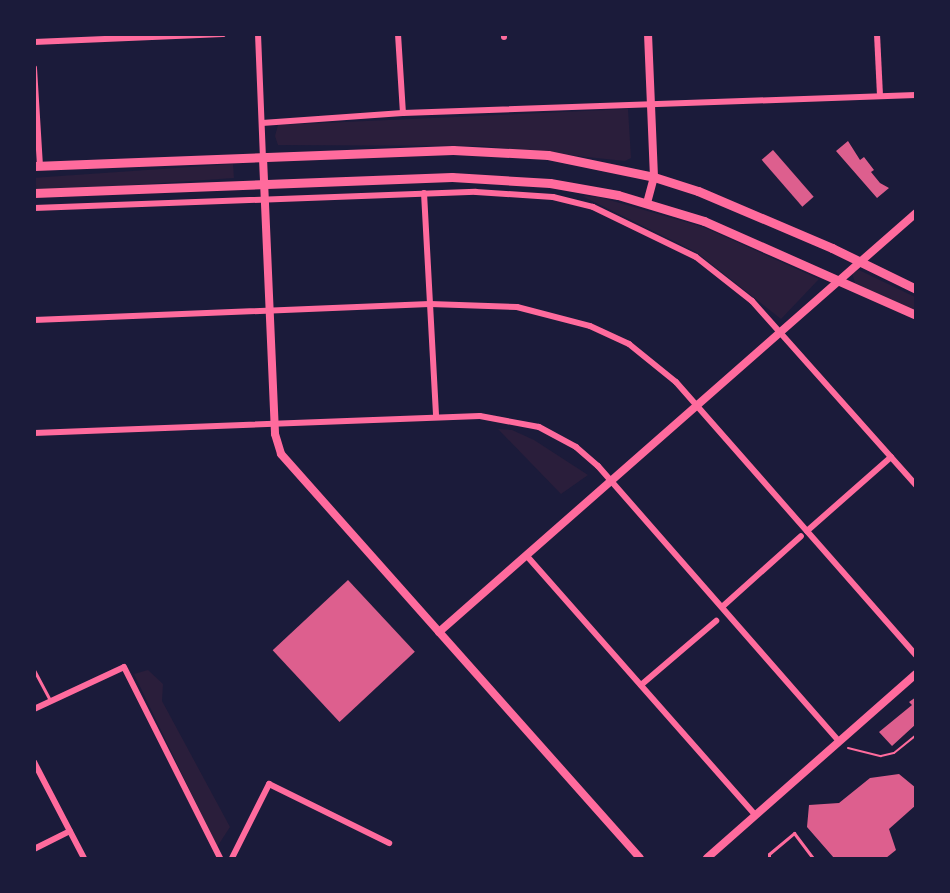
<!DOCTYPE html>
<style>
body{margin:0}
#map{position:relative;width:950px;height:893px;overflow:hidden;background:#1b1b3a;font-family:Poppins,sans-serif}
div>[style]{position:absolute}
[style*='--x']{left:calc(var(--x)*1px);top:calc(var(--y)*1px);width:calc(var(--w)*1px);rotate:calc(var(--a)*1deg)}
.green>*{inset:0;background:#2a1e3b;transform-origin:0 0}
.building>*{inset:0;background:#dd5f8e;transform-origin:0 0}
.path>*{height:2px;margin:-1px;padding:0 1px;transform-origin:1px;border-radius:1px;background:#ff6b9d}
.service>*{height:3px;margin:-1.5px;padding:0 1.5px;transform-origin:1.5px;border-radius:1.5px;background:#ff6b9d}
.minor>*{height:6px;margin:-3px;padding:0 3px;transform-origin:3px;border-radius:3px;background:#ff6b9d}
.tertiary>*{height:8px;margin:-4px;padding:0 4px;transform-origin:4px;border-radius:4px;background:#ff6b9d}
.primary>*{height:9px;margin:-4.5px;padding:0 4.5px;transform-origin:4.5px;border-radius:4.5px;background:#ff6b9d}
span{translate:-50% -50%;white-space:nowrap;text-align:center;line-height:1.15;-webkit-text-stroke:4.5px #1b1b3a;paint-order:stroke}
.frame{position:absolute;inset:0;border:36px solid #1b1b3a;pointer-events:none}
</style>
<div id="map">
<div class="green">
<i style="clip-path:polygon(628px 109px,631px 158px,625px 161px,482px 146px,278px 145px,275px 136px,278px 125px)"></i>
<i style="left:233px;top:164px;width:14px;height:198px;rotate:86deg"></i>
<i style="clip-path:polygon(582px 196px,599px 197px,703px 227px,819px 279px,781px 319px,696px 252px)"></i>
<i style="clip-path:polygon(859px 270px,915px 297px,915px 311px,855px 283px,852px 273px)"></i>
<i style="clip-path:polygon(498px 429px,512px 430px,534px 440px,588px 475px,561px 494px)"></i>
<i style="clip-path:polygon(148px 670px,163px 684px,162px 701px,230px 827px,217px 847px,134px 674px)"></i>
</div>
<div class="building">
<i style="clip-path:polygon(848px 141px,860px 160px,864px 157px,874px 170px,871px 172px,880px 183px,889px 188px,877px 198px,836px 151px)"></i>
<i style="left:773px;top:150px;width:62px;height:15px;rotate:49deg"></i>
<i style="left:348px;top:580px;width:98px;height:103px;rotate:47deg"></i>
<i style="clip-path:polygon(916px 697px,916px 724px,892px 746px,879px 732px,912px 705px,909px 702px)"></i>
<i style="clip-path:polygon(899px 774px,916px 788px,916px 805px,889px 829px,896px 850px,886px 858px,834px 858px,807px 827px,809px 805px,839px 803px,870px 778px)"></i>
</div>
<div class="path">
<i style="--x:848;--y:748;--w:34;--a:14"></i>
<i style="--x:881;--y:756;--w:13;--a:-13"></i>
<i style="--x:894;--y:753;--w:28;--a:-39"></i>
</div>
<div class="service">
<i style="--x:34;--y:670;--w:34;--a:62"></i>
<i style="--x:769;--y:858;--w:4;--a:-90"></i>
<i style="--x:769;--y:854;--w:33;--a:-40"></i>
<i style="--x:794;--y:833;--w:31;--a:53"></i>
</div>
<div class="minor">
<i style="--x:258;--y:34;--w:124;--a:87.7"></i>
<i style="--x:398;--y:34;--w:79;--a:86.4"></i>
<i style="--x:504;--y:34;--w:3;--a:90"></i>
<i style="--x:877;--y:34;--w:61;--a:87.2"></i>
<i style="--x:34;--y:42;--w:189;--a:-2.4"></i>
<i style="--x:34;--y:68;--w:98;--a:86.5"></i>
<i style="--x:262;--y:123;--w:141;--a:-4.1"></i>
<i style="--x:403;--y:113;--w:513;--a:-2.01"></i>
<i style="--x:424;--y:193;--w:224;--a:86.9"></i>
<i style="--x:34;--y:208;--w:442;--a:-2.1"></i>
<i style="--x:476;--y:192;--w:77;--a:3.7"></i>
<i style="--x:553;--y:197;--w:41;--a:14"></i>
<i style="--x:593;--y:207;--w:114;--a:25.9"></i>
<i style="--x:696;--y:257;--w:71;--a:38.2"></i>
<i style="--x:752;--y:301;--w:246;--a:48.3"></i>
<i style="--x:34;--y:320;--w:396;--a:-2.3"></i>
<i style="--x:430;--y:304;--w:87;--a:2"></i>
<i style="--x:517;--y:307;--w:75;--a:14.6"></i>
<i style="--x:590;--y:326;--w:43;--a:24.8"></i>
<i style="--x:629;--y:344;--w:60;--a:39"></i>
<i style="--x:676;--y:382;--w:363;--a:48.7"></i>
<i style="--x:34;--y:433;--w:446;--a:-2.2"></i>
<i style="--x:480;--y:416;--w:60;--a:10.6"></i>
<i style="--x:539;--y:427;--w:42;--a:28.4"></i>
<i style="--x:576;--y:447;--w:29;--a:41"></i>
<i style="--x:598;--y:466;--w:366;--a:48.8"></i>
<i style="--x:807;--y:531;--w:112;--a:-41.4"></i>
<i style="--x:526;--y:555;--w:346;--a:48.6"></i>
<i style="--x:722;--y:607;--w:106;--a:-41.9"></i>
<i style="--x:641;--y:685;--w:99;--a:-40.5"></i>
<i style="--x:34;--y:709;--w:99;--a:-25"></i>
<i style="--x:124;--y:667;--w:214;--a:63.3"></i>
<i style="--x:34;--y:762;--w:108;--a:62.5"></i>
<i style="--x:34;--y:849;--w:40;--a:-26.6"></i>
<i style="--x:232;--y:858;--w:83;--a:-63.4"></i>
<i style="--x:269;--y:784;--w:134;--a:26.2"></i>
</div>
<div class="tertiary">
<i style="--x:263;--y:158;--w:276;--a:87.5"></i>
<i style="--x:275;--y:434;--w:21;--a:73"></i>
<i style="--x:281;--y:454;--w:540;--a:48.38"></i>
<i style="--x:647;--y:203;--w:27;--a:-75"></i>
<i style="--x:654;--y:177;--w:143;--a:-92.4"></i>
<i style="--x:439;--y:632;--w:635;--a:-41.3"></i>
<i style="--x:707;--y:858;--w:278;--a:-41.4"></i>
</div>
<div class="primary">
<i style="--x:34;--y:166;--w:419;--a:-2.2"></i>
<i style="--x:453;--y:150;--w:95;--a:3"></i>
<i style="--x:548;--y:155;--w:108;--a:11.7"></i>
<i style="--x:654;--y:177;--w:46;--a:17.7"></i>
<i style="--x:698;--y:191;--w:146;--a:23"></i>
<i style="--x:832;--y:248;--w:93;--a:26"></i>
<i style="--x:34;--y:193;--w:418;--a:-2.2"></i>
<i style="--x:452;--y:177;--w:98;--a:3.5"></i>
<i style="--x:550;--y:183;--w:69;--a:10"></i>
<i style="--x:618;--y:195;--w:90;--a:16.8"></i>
<i style="--x:704;--y:221;--w:232;--a:23.9"></i>
</div>
<div class="frame"></div>
</div>
